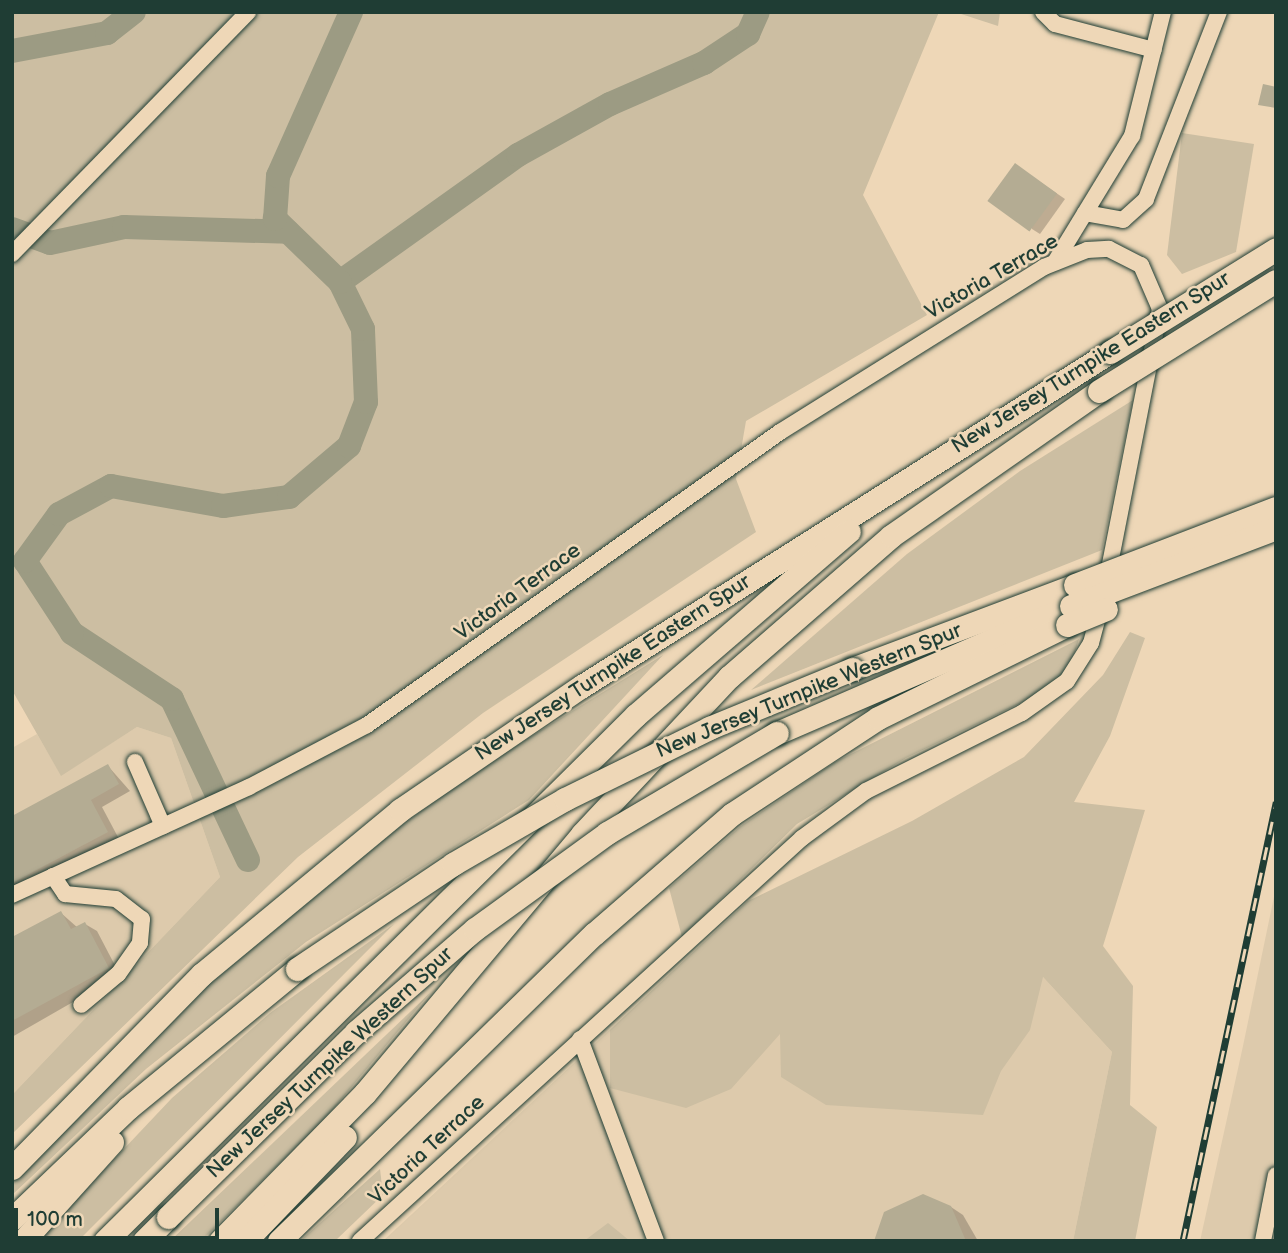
<!DOCTYPE html>
<style>
body{margin:0}
#map{position:relative;width:1288px;height:1253px;overflow:hidden;background:#eed7b7;font-family:"Balsamiq Sans",sans-serif}
div>[style]{position:absolute}
[style*='--x']{left:calc(var(--x)*1px);top:calc(var(--y)*1px);width:calc(var(--w)*1px);rotate:calc(var(--a)*1deg)}
.built>*{inset:0;background:#ddcaac}
.green>*{inset:0;background:#ccbea2}
.shadow>*{inset:0;background:#0003}
.river>*{height:24px;margin:-12px;padding:0 12px;transform-origin:12px;border-radius:12px;background:#9c9b83}
.building>*{inset:0;background:#b4ac93;transform-origin:0 0}
.roads{filter:drop-shadow(0 0 2px #1f3d34) drop-shadow(0 0 2px #1f3d34)}
.minor>*{height:16px;margin:-8px;padding:0 8px;transform-origin:8px;border-radius:8px;background:#eed7b7}
.highway>*{height:23px;margin:-11.5px;padding:0 11.5px;transform-origin:11.5px;border-radius:11.5px;background:#eed7b7}
.rail>*{height:7px;margin-top:-3.5px;transform-origin:0;background:repeating-linear-gradient(90deg,#eed7b7 0 13px,#1f3d34 0 26px);box-sizing:border-box;border-block:2px solid #1f3d34}
.bridges{filter:drop-shadow(0 0 2px #1f3d34) drop-shadow(0 0 2px #1f3d34)}
.highway-bridge>*{height:23px;margin:-11.5px;padding:0 11.5px;transform-origin:11.5px;border-radius:11.5px;background:#eed7b7}
span{translate:-50% -50%;white-space:nowrap;text-align:center;line-height:1.15;-webkit-text-stroke:5px #eed7b7;paint-order:stroke}
.street-label{font-size:21px;color:#1f3d34}
.frame{position:absolute;inset:0;border:14px solid #1f3d34;pointer-events:none}
.scale{position:absolute;left:14px;top:1208px;width:205px;height:32px;box-sizing:border-box;border:4px solid #1f3d34;border-top:0;padding-left:9px;font-size:21px;line-height:24px;white-space:nowrap;color:#1f3d34;-webkit-text-stroke:5px #eed7b7;paint-order:stroke}
</style>
<div id="map">
<div class="built">
<i style="clip-path:polygon(137px 727px,171px 738px,220px 877px,12px 1095px,12px 748px,37px 734px,61px 775px)"></i>
<i style="clip-path:polygon(1276px 887px,1276px 1241px,1200px 1241px,1243px 1046px)"></i>
<i style="clip-path:polygon(748px 901px,1043px 977px,1112px 1052px,1073px 1241px,383px 1241px)"></i>
</div>
<div class="green">
<i style="clip-path:polygon(12px 12px,939px 12px,863px 195px,927px 315px,746px 421px,736px 479px,756px 532px,483px 713px,298px 857px,12px 1134px,12px 1095px,220px 877px,171px 738px,137px 727px,61px 776px,12px 690px)"></i>
<i style="clip-path:polygon(955px 12px,1000px 12px,998px 26px)"></i>
<i style="clip-path:polygon(1182px 133px,1254px 144px,1236px 252px,1182px 274px,1167px 255px)"></i>
<i style="clip-path:polygon(1133px 400px,1102px 550px,751px 690px,907px 554px,1020px 471px)"></i>
<i style="clip-path:polygon(1130px 632px,1145px 638px,1110px 736px,1074px 802px,1145px 810px,1103px 946px,1133px 986px,1130px 1105px,1157px 1127px,1135px 1241px,1073px 1241px,1112px 1052px,1043px 977px,1030px 1030px,1001px 1071px,983px 1115px,826px 1105px,781px 1077px,780px 1034px,731px 1089px,686px 1108px,610px 1088px,610px 1030px,748px 901px,912px 821px,1024px 757px,1103px 675px)"></i>
<i style="clip-path:polygon(1079px 639px,1069px 670px,1027px 700px,906px 758px,797px 824px,682px 937px,669px 888px,741px 826px,835px 762px)"></i>
<i style="clip-path:polygon(663px 655px,529px 800px,306px 942px,146px 1069px,12px 1195px,12px 1178px,122px 1051px,306px 894px,485px 765px)"></i>
<i style="clip-path:polygon(394px 924px,78px 1241px,37px 1241px,172px 1098px,270px 1013px)"></i>
<i style="clip-path:polygon(430px 993px,324px 1120px,201px 1241px,170px 1241px)"></i>
<i style="clip-path:polygon(380px 1169px,383px 1195px,335px 1241px,300px 1241px)"></i>
<i style="clip-path:polygon(608px 1223px,630px 1241px,584px 1241px)"></i>
</div>
<div class="shadow">
<i style="clip-path:polygon(1024px 171px,1065px 199px,1040px 234px,1032px 229px)"></i>
<i style="clip-path:polygon(108px 766px,130px 791px,102px 807px,119px 839px,12px 890px,12px 818px)"></i>
<i style="clip-path:polygon(61px 913px,78px 928px,85px 924px,97px 931px,120px 975px,12px 1037px,12px 939px)"></i>
<i style="clip-path:polygon(951px 1207px,963px 1215px,978px 1241px,881px 1241px)"></i>
</div>
<div class="river">
<i style="--x:12;--y:51;--w:97;--a:-10.7"></i>
<i style="--x:107;--y:33;--w:34;--a:-38"></i>
<i style="--x:12;--y:229;--w:40;--a:20.2"></i>
<i style="--x:50;--y:243;--w:76;--a:-12.2"></i>
<i style="--x:124;--y:227;--w:164;--a:1.7"></i>
<i style="--x:340;--y:282;--w:219;--a:-35.5"></i>
<i style="--x:518;--y:155;--w:105;--a:-29"></i>
<i style="--x:610;--y:104;--w:103;--a:-23.6"></i>
<i style="--x:704;--y:63;--w:53;--a:-33.4"></i>
<i style="--x:748;--y:34;--w:24;--a:-66"></i>
<i style="--x:248;--y:860;--w:178;--a:-115.3"></i>
<i style="--x:172;--y:699;--w:120;--a:-146.6"></i>
<i style="--x:72;--y:633;--w:86;--a:-123.1"></i>
<i style="--x:25;--y:561;--w:58;--a:-54.1"></i>
<i style="--x:59;--y:514;--w:59;--a:-28.3"></i>
<i style="--x:111;--y:486;--w:114;--a:10.1"></i>
<i style="--x:223;--y:506;--w:67;--a:-7.8"></i>
<i style="--x:289;--y:497;--w:79;--a:-40.4"></i>
<i style="--x:349;--y:446;--w:47;--a:-68.9"></i>
<i style="--x:366;--y:402;--w:73;--a:-92.4"></i>
<i style="--x:363;--y:329;--w:52;--a:-116.1"></i>
<i style="--x:340;--y:282;--w:91;--a:-135.9"></i>
<i style="--x:275;--y:219;--w:43;--a:-86"></i>
<i style="--x:278;--y:176;--w:180;--a:-66"></i>
</div>
<div class="building">
<i style="clip-path:polygon(1263px 84px,1276px 87px,1276px 108px,1258px 105px)"></i>
<i style="left:1015px;top:163px;width:52px;height:47px;rotate:36deg"></i>
<i style="clip-path:polygon(108px 764px,119px 784px,91px 800px,108px 832px,12px 883px,12px 816px)"></i>
<i style="clip-path:polygon(61px 911px,71px 929px,85px 922px,109px 968px,12px 1021px,12px 937px)"></i>
<i style="clip-path:polygon(923px 1194px,951px 1206px,966px 1241px,874px 1241px,884px 1212px)"></i>
</div>
<div class="roads">
<div class="minor">
<i style="--x:1043;--y:12;--w:17;--a:45"></i>
<i style="--x:1055;--y:24;--w:102;--a:14.7"></i>
<i style="--x:1085;--y:213;--w:39;--a:10"></i>
<i style="--x:1123;--y:220;--w:31;--a:-42"></i>
<i style="--x:1146;--y:199;--w:201;--a:-68.7"></i>
<i style="--x:12;--y:254;--w:338;--a:-45.7"></i>
<i style="--x:1055;--y:262;--w:148;--a:-58.6"></i>
<i style="--x:1132;--y:136;--w:128;--a:-76"></i>
<i style="--x:135;--y:762;--w:70;--a:66.4"></i>
<i style="--x:53;--y:876;--w:22;--a:56"></i>
<i style="--x:65;--y:894;--w:51;--a:5.6"></i>
<i style="--x:116;--y:899;--w:33;--a:38"></i>
<i style="--x:142;--y:919;--w:24;--a:95"></i>
<i style="--x:140;--y:943;--w:38;--a:125"></i>
<i style="--x:118;--y:974;--w:48;--a:140"></i>
<i style="--x:12;--y:895;--w:260;--a:-24.5"></i>
<i style="--x:249;--y:787;--w:133;--a:-27.7"></i>
<i style="--x:367;--y:725;--w:506;--a:-35.35"></i>
<i style="--x:780;--y:432;--w:311;--a:-32"></i>
<i style="--x:1044;--y:267;--w:46;--a:-21.6"></i>
<i style="--x:1087;--y:250;--w:22;--a:-3"></i>
<i style="--x:1109;--y:249;--w:36;--a:27"></i>
<i style="--x:1141;--y:265;--w:48;--a:66.6"></i>
<i style="--x:1160;--y:309;--w:276;--a:101.1"></i>
<i style="--x:580;--y:1039;--w:216;--a:69.4"></i>
<i style="--x:360;--y:1241;--w:598;--a:-42.36"></i>
<i style="--x:802;--y:838;--w:79;--a:-36.3"></i>
<i style="--x:866;--y:791;--w:174;--a:-26.6"></i>
<i style="--x:1022;--y:713;--w:55;--a:-35.4"></i>
<i style="--x:1067;--y:681;--w:45;--a:-57.7"></i>
<i style="--x:1091;--y:643;--w:38;--a:-75"></i>
<i style="--x:1263;--y:1241;--w:67;--a:-78.9"></i>
</div>
<div class="highway">
<i style="--x:852;--y:669;--w:238;--a:-20.6"></i>
<i style="--x:777;--y:733;--w:320;--a:-23.4"></i>
<i style="--x:12;--y:1168;--w:272;--a:-45.6"></i>
<i style="--x:202;--y:974;--w:257;--a:-39.6"></i>
<i style="--x:400;--y:810;--w:220;--a:-34.3"></i>
<i style="--x:582;--y:686;--w:625;--a:-32.32"></i>
<i style="--x:12;--y:1219;--w:161;--a:-43.7"></i>
<i style="--x:128;--y:1108;--w:219;--a:-39.4"></i>
<i style="--x:23;--y:1241;--w:133;--a:-48"></i>
<i style="--x:105;--y:1241;--w:747;--a:-44.73"></i>
<i style="--x:636;--y:715;--w:281;--a:-40.8"></i>
<i style="--x:144;--y:1241;--w:34;--a:-45"></i>
<i style="--x:220;--y:1241;--w:207;--a:-45.6"></i>
<i style="--x:365;--y:1093;--w:338;--a:-50"></i>
<i style="--x:582;--y:834;--w:215;--a:-46.9"></i>
<i style="--x:729;--y:677;--w:215;--a:-41"></i>
<i style="--x:891;--y:536;--w:254;--a:-34.9"></i>
<i style="--x:245;--y:1241;--w:144;--a:-46.1"></i>
<i style="--x:279;--y:1241;--w:440;--a:-44.3"></i>
<i style="--x:594;--y:934;--w:183;--a:-41"></i>
<i style="--x:732;--y:814;--w:175;--a:-33.3"></i>
<i style="--x:878;--y:718;--w:211;--a:-26.2"></i>
</div>
</div>
<div class="rail">
<i style="--x:1183;--y:1241;--w:449;--a:-78"></i>
</div>
<div class="bridges">
<div class="highway-bridge">
<i style="--x:1110;--y:352;--w:195;--a:-31.8"></i>
<i style="--x:1099;--y:391;--w:208;--a:-31.9"></i>
<i style="--x:1075;--y:585;--w:215;--a:-21"></i>
<i style="--x:1071;--y:606;--w:219;--a:-20.8"></i>
<i style="--x:1067;--y:625;--w:42;--a:-22.3"></i>
<i style="--x:297;--y:969;--w:188;--a:-33.9"></i>
<i style="--x:453;--y:864;--w:129;--a:-30.1"></i>
<i style="--x:565;--y:799;--w:161;--a:-26.2"></i>
<i style="--x:709;--y:728;--w:155;--a:-22.4"></i>
<i style="--x:168;--y:1217;--w:264;--a:-44.5"></i>
<i style="--x:356;--y:1032;--w:157;--a:-40.9"></i>
<i style="--x:475;--y:929;--w:163;--a:-36"></i>
<i style="--x:607;--y:833;--w:197;--a:-30.5"></i>
</div>
</div>
<div class="street-label">
<span style="left:992px;top:277px;rotate:-30deg">Victoria Terrace</span>
<span style="left:1091px;top:363px;rotate:-32deg">New Jersey Turnpike Eastern Spur</span>
<span style="left:518px;top:592px;rotate:-36deg">Victoria Terrace</span>
<span style="left:613px;top:668px;rotate:-33deg">New Jersey Turnpike Eastern Spur</span>
<span style="left:809px;top:691px;rotate:-22deg">New Jersey Turnpike Western Spur</span>
<span style="left:330px;top:1063px;rotate:-43deg">New Jersey Turnpike Western Spur</span>
<span style="left:427px;top:1150px;rotate:-43deg">Victoria Terrace</span>
</div>
<div class="frame"></div>
<div class="scale">100 m</div>
</div>
